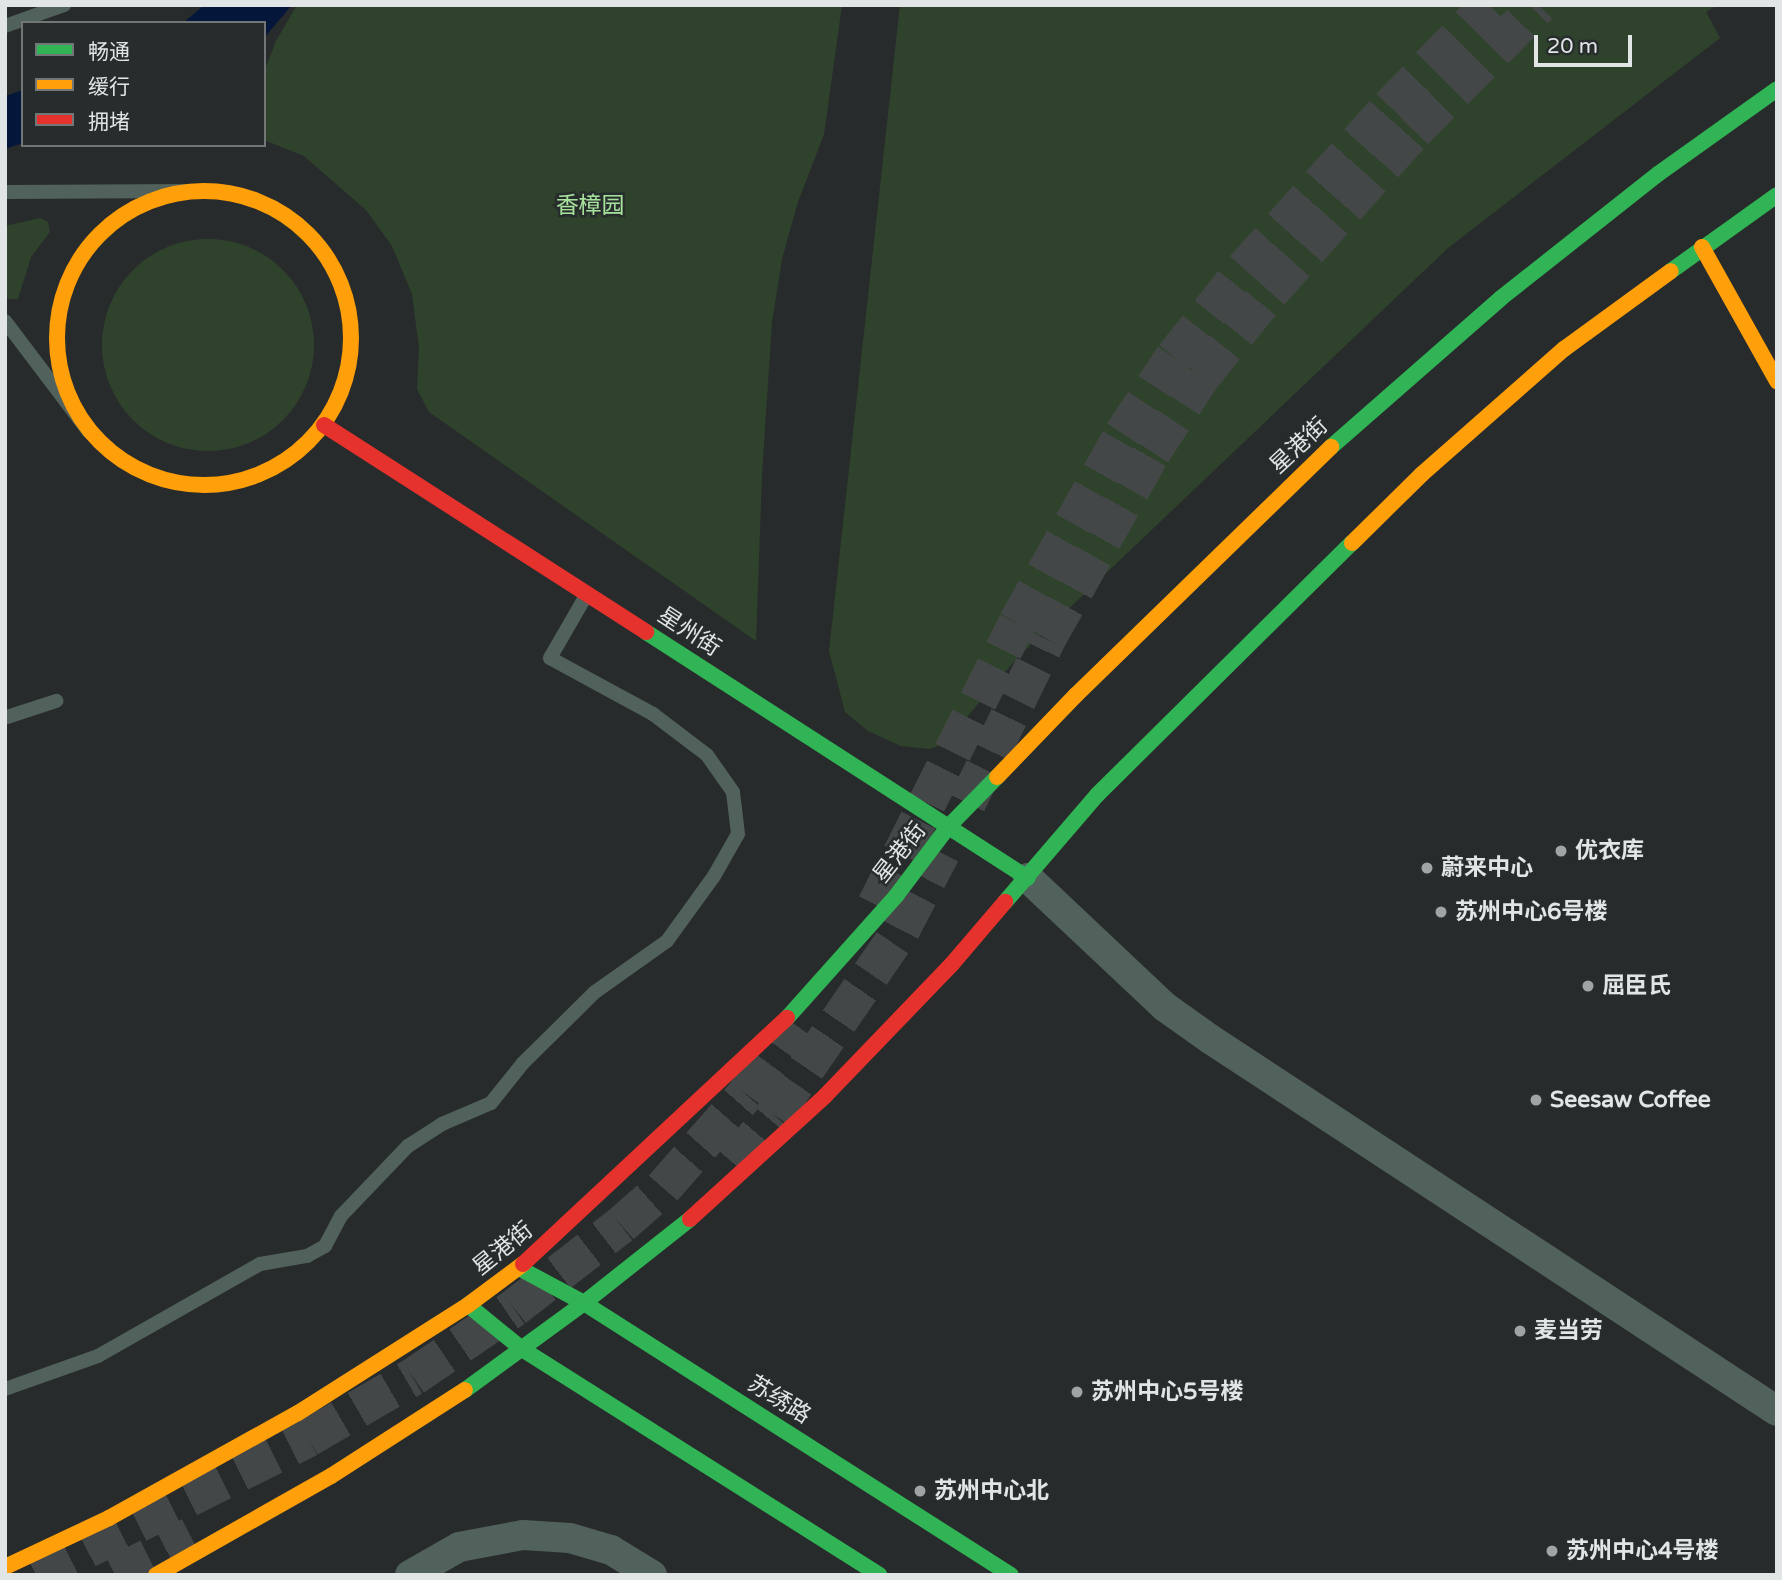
<!DOCTYPE html>
<meta charset="utf-8">
<style>
body{margin:0}
#map{position:relative;width:1782px;height:1580px;overflow:hidden;background:#282b2b;font-family:"Varela Round","Noto Sans SC",sans-serif}
div>[style]{position:absolute}
[style*='--x']{left:calc(var(--x)*1px);top:calc(var(--y)*1px);width:calc(var(--w)*1px);rotate:calc(var(--a)*1deg)}
.green>*{inset:0;background:#2f432c}
.round{border-radius:50%}
.water>*{inset:0;background:#04173b}
.primary-tunnel>*{height:38px;margin-top:-19px;transform-origin:0;background:repeating-linear-gradient(90deg,#444747 0 38px,transparent 0 57px)}
.lane>*{height:14px;margin:-7px;padding:0 7px;transform-origin:7px;border-radius:7px;background:#51615b}
.street>*{height:30px;margin:-15px;padding:0 15px;transform-origin:15px;border-radius:15px;background:#51615b}
.fast>*{height:16px;margin:-8px;padding:0 8px;transform-origin:8px;border-radius:8px;background:#30b455}
.slow>*{height:16px;margin:-8px;padding:0 8px;transform-origin:8px;border-radius:8px;background:#ff9f0a}
.slow>.ring{margin:-8px;padding:0;box-sizing:content-box;background:none;border:16px solid #ff9f0a;border-radius:50%}
.jam>*{height:16px;margin:-8px;padding:0 8px;transform-origin:8px;border-radius:8px;background:#e5322d}
.dots>*{width:19px;height:19px;translate:-50% -50%;box-sizing:border-box;border:4px solid #272c2c;border-radius:50%}
span{translate:-50% -50%;white-space:nowrap;text-align:center;line-height:1.15;-webkit-text-stroke:5px #272c2c;paint-order:stroke}
.park-label{font-size:23px;color:#a7e29c}
.street-label{font-size:23px;color:#e2e5e5}
.poi-label{font-size:23px;color:#e2e5e5;font-weight:700}
.left{translate:0 -50%;text-align:left}
.frame{position:absolute;inset:0;border:7px solid #e2e5e5;pointer-events:none}
.legend{position:absolute;left:21px;top:21px;width:245px;height:126px;box-sizing:border-box;background:#272c2c;border:2px solid #727676;margin:0;padding:9px 12px;list-style:none;font-size:21px;color:#e2e5e5}
.legend li{display:flex;align-items:center;gap:14px;height:35px}
.legend b{width:35px;border:2px solid #727676}
.scale{position:absolute;left:1534px;top:35px;width:98px;height:32px;box-sizing:border-box;border:4px solid #e2e5e5;border-top:0;padding-left:9px;font-size:21px;line-height:24px;white-space:nowrap;color:#e2e5e5;-webkit-text-stroke:5px #272c2c;paint-order:stroke}
</style>
<div id="map">
<div class="green">
<i style="clip-path:polygon(297px 5px,842px 5px,824px 134px,798px 202px,782px 259px,772px 322px,762px 474px,756px 641px,429px 412px,417px 389px,419px 348px,412px 294px,392px 246px,366px 210px,304px 156px,264px 140px,264px 72px,276px 41px)"></i>
<i style="clip-path:polygon(900px 5px,1717px 5px,1706px 12px,1720px 38px,1448px 248px,1018px 657px,944px 744px,930px 749px,901px 746px,868px 731px,845px 712px,829px 651px)"></i>
<i style="clip-path:polygon(40px 218px,48px 222px,50px 232px,31px 257px,18px 299px,9px 299px,5px 295px,5px 226px)"></i>
<i class="round" style="left:102px;top:239px;width:212px;height:212px"></i>
</div>
<div class="water">
<i style="clip-path:polygon(204px 5px,292px 5px,264px 38px,264px 23px,183px 23px)"></i>
<i style="clip-path:polygon(23px 90px,23px 143px,5px 149px,5px 96px)"></i>
</div>
<div class="primary-tunnel">
<i style="--x:967;--y:803;--w:182;--a:-64"></i>
<i style="--x:1047;--y:639;--w:214;--a:-60.7"></i>
<i style="--x:1152;--y:452;--w:90;--a:-56.8"></i>
<i style="--x:1201;--y:377;--w:109;--a:-50.9"></i>
<i style="--x:1270;--y:292;--w:216;--a:-48.2"></i>
<i style="--x:1414;--y:131;--w:177;--a:-45.2"></i>
<i style="--x:876;--y:905;--w:315;--a:-63.4"></i>
<i style="--x:1017;--y:623;--w:217;--a:-60.7"></i>
<i style="--x:1123;--y:434;--w:92;--a:-56.5"></i>
<i style="--x:1174;--y:357;--w:112;--a:-51.5"></i>
<i style="--x:1244;--y:269;--w:218;--a:-48"></i>
<i style="--x:1390;--y:107;--w:142;--a:-45.9"></i>
<i style="--x:733;--y:1163;--w:63;--a:-49.5"></i>
<i style="--x:774;--y:1115;--w:224;--a:-55.5"></i>
<i style="--x:901;--y:930;--w:87;--a:-62.5"></i>
<i style="--x:36;--y:1575;--w:305;--a:-26.7"></i>
<i style="--x:308;--y:1438;--w:121;--a:-30.2"></i>
<i style="--x:413;--y:1377;--w:122;--a:-34.3"></i>
<i style="--x:514;--y:1308;--w:135;--a:-37.8"></i>
<i style="--x:621;--y:1225;--w:56;--a:-41.4"></i>
<i style="--x:663;--y:1188;--w:125;--a:-48.6"></i>
<i style="--x:746;--y:1094;--w:85;--a:-54.1"></i>
<i style="--x:115;--y:1575;--w:85;--a:-27.2"></i>
</div>
<div class="lane">
<i style="--x:5;--y:26;--w:63;--a:-19.6"></i>
<i style="--x:5;--y:192;--w:183;--a:-0.3"></i>
<i style="--x:5;--y:321;--w:139;--a:52.9"></i>
<i style="--x:7;--y:717;--w:52;--a:-18.1"></i>
<i style="--x:5;--y:1389;--w:99;--a:-19.5"></i>
<i style="--x:98;--y:1356;--w:186;--a:-29.6"></i>
<i style="--x:260;--y:1264;--w:48;--a:-9.7"></i>
<i style="--x:307;--y:1256;--w:21;--a:-29"></i>
<i style="--x:325;--y:1246;--w:34;--a:-62"></i>
<i style="--x:341;--y:1216;--w:97;--a:-46.3"></i>
<i style="--x:408;--y:1146;--w:40;--a:-32.9"></i>
<i style="--x:442;--y:1124;--w:53;--a:-23.2"></i>
<i style="--x:491;--y:1103;--w:51;--a:-51.3"></i>
<i style="--x:523;--y:1063;--w:101;--a:-44.6"></i>
<i style="--x:595;--y:992;--w:88;--a:-35.3"></i>
<i style="--x:667;--y:941;--w:80;--a:-54.1"></i>
<i style="--x:714;--y:876;--w:48;--a:-60.3"></i>
<i style="--x:738;--y:834;--w:42;--a:-96.8"></i>
<i style="--x:733;--y:792;--w:45;--a:-125.1"></i>
<i style="--x:707;--y:755;--w:68;--a:-142.8"></i>
<i style="--x:653;--y:714;--w:117;--a:-151.5"></i>
<i style="--x:550;--y:658;--w:74;--a:-60"></i>
</div>
<div class="street">
<i style="--x:1028;--y:878;--w:188;--a:43.3"></i>
<i style="--x:1165;--y:1007;--w:55;--a:35.4"></i>
<i style="--x:1210;--y:1039;--w:678;--a:33.27"></i>
<i style="--x:410;--y:1575;--w:56;--a:-29.7"></i>
<i style="--x:459;--y:1547;--w:65;--a:-10.6"></i>
<i style="--x:523;--y:1535;--w:47;--a:3.7"></i>
<i style="--x:570;--y:1538;--w:43;--a:16.3"></i>
<i style="--x:611;--y:1550;--w:48;--a:31.4"></i>
</div>
<div class="fast">
<i style="--x:1671;--y:271;--w:130;--a:-35.6"></i>
<i style="--x:1331;--y:447;--w:226;--a:-41.2"></i>
<i style="--x:1501;--y:298;--w:200;--a:-38.3"></i>
<i style="--x:1658;--y:174;--w:146;--a:-35.5"></i>
<i style="--x:646;--y:632;--w:454;--a:32.8"></i>
<i style="--x:1005;--y:902;--w:141;--a:-49.3"></i>
<i style="--x:1097;--y:795;--w:359;--a:-44.7"></i>
<i style="--x:787;--y:1018;--w:164;--a:-48.2"></i>
<i style="--x:896;--y:896;--w:86;--a:-53"></i>
<i style="--x:948;--y:827;--w:70;--a:-45.6"></i>
<i style="--x:519;--y:1268;--w:74;--a:28.3"></i>
<i style="--x:584;--y:1303;--w:506;--a:32.5"></i>
<i style="--x:468;--y:1305;--w:70;--a:39.2"></i>
<i style="--x:522;--y:1349;--w:423;--a:32.3"></i>
<i style="--x:465;--y:1390;--w:147;--a:-36.2"></i>
<i style="--x:584;--y:1303;--w:135;--a:-38.4"></i>
</div>
<div class="slow">
<i class="ring" style="left:57px;top:191px;width:278px;height:278px"></i>
<i style="--x:1702;--y:247;--w:154;--a:60.8"></i>
<i style="--x:1352;--y:543;--w:98;--a:-44.6"></i>
<i style="--x:1422;--y:474;--w:189;--a:-41.4"></i>
<i style="--x:1564;--y:349;--w:132;--a:-36.1"></i>
<i style="--x:997;--y:777;--w:114;--a:-46.1"></i>
<i style="--x:1076;--y:695;--w:356;--a:-44.2"></i>
<i style="--x:5;--y:1567;--w:115;--a:-25.2"></i>
<i style="--x:109;--y:1518;--w:216;--a:-29.1"></i>
<i style="--x:298;--y:1413;--w:201;--a:-32.4"></i>
<i style="--x:468;--y:1305;--w:69;--a:-36.7"></i>
<i style="--x:156;--y:1575;--w:201;--a:-29.5"></i>
<i style="--x:331;--y:1476;--w:159;--a:-32.7"></i>
</div>
<div class="jam">
<i style="--x:324;--y:425;--w:383;--a:32.7"></i>
<i style="--x:690;--y:1219;--w:183;--a:-42.3"></i>
<i style="--x:825;--y:1096;--w:183;--a:-46.1"></i>
<i style="--x:952;--y:964;--w:82;--a:-49.5"></i>
<i style="--x:523;--y:1264;--w:361;--a:-43"></i>
</div>
<div class="dots">
<i style="left:1561px;top:851px;background:#a1a4a4"></i>
<i style="left:1427px;top:868px;background:#a1a4a4"></i>
<i style="left:1441px;top:912px;background:#a1a4a4"></i>
<i style="left:1588px;top:986px;background:#a1a4a4"></i>
<i style="left:1536px;top:1100px;background:#a1a4a4"></i>
<i style="left:1520px;top:1331px;background:#a1a4a4"></i>
<i style="left:1077px;top:1392px;background:#a1a4a4"></i>
<i style="left:920px;top:1491px;background:#a1a4a4"></i>
<i style="left:1552px;top:1551px;background:#a1a4a4"></i>
</div>
<div class="park-label">
<span style="left:590px;top:206px">香樟园</span>
</div>
<div class="street-label">
<span style="left:1299px;top:446px;rotate:-43deg">星港街</span>
<span style="left:689px;top:632px;rotate:33deg">星州街</span>
<span style="left:900px;top:853px;rotate:-52deg">星港街</span>
<span style="left:503px;top:1249px;rotate:-39deg">星港街</span>
<span style="left:779px;top:1400px;rotate:32deg">苏绣路</span>
</div>
<div class="poi-label">
<span class="left" style="left:1575px;top:851px">优衣库</span>
<span class="left" style="left:1441px;top:868px">蔚来中心</span>
<span class="left" style="left:1455px;top:912px">苏州中心6号楼</span>
<span class="left" style="left:1602px;top:986px">屈臣氏</span>
<span class="left" style="left:1550px;top:1100px">Seesaw Coffee</span>
<span class="left" style="left:1534px;top:1331px">麦当劳</span>
<span class="left" style="left:1091px;top:1392px">苏州中心5号楼</span>
<span class="left" style="left:934px;top:1491px">苏州中心北</span>
<span class="left" style="left:1566px;top:1551px">苏州中心4号楼</span>
</div>
<div class="frame"></div>
<ul class="legend">
<li><b style="height:9px;background:#30b455"></b>畅通</li>
<li><b style="height:9px;background:#ff9f0a"></b>缓行</li>
<li><b style="height:9px;background:#e5322d"></b>拥堵</li>
</ul>
<div class="scale">20 m</div>
</div>
